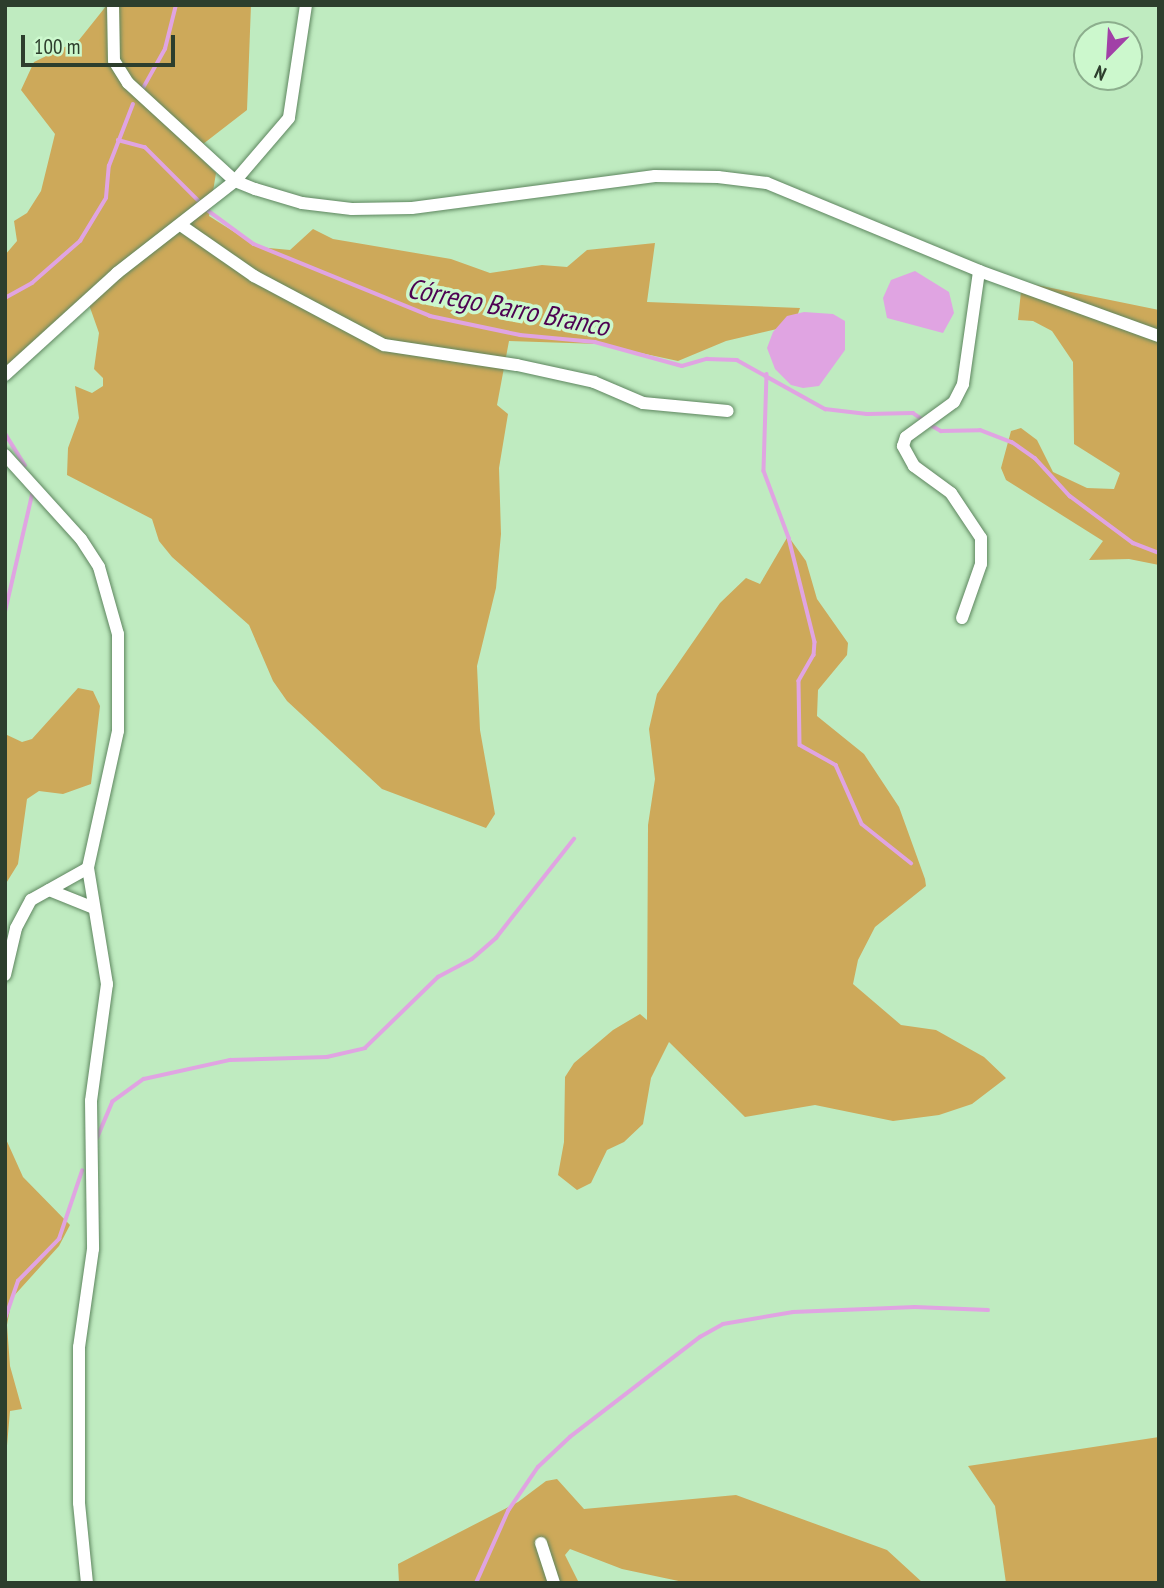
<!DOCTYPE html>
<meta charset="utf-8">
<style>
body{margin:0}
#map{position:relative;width:1164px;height:1588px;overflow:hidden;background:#bfebc0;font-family:"PT Sans Narrow",sans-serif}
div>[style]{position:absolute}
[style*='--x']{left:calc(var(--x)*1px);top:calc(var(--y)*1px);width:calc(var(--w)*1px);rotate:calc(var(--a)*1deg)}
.green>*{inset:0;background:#cda95a}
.water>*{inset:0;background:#e0a4e2}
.stream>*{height:3.5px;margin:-1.75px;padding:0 1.75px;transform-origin:1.75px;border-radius:1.75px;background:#e0a4e2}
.roads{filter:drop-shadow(0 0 2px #5e865f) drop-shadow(0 0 2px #5e865f)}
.minor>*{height:12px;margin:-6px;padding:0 6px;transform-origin:6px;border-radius:6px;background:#fff}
span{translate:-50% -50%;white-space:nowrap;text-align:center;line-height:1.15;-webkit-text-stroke:7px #ccf8cd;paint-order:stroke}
.water-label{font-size:28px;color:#4d0252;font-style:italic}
.frame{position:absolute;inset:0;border:7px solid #2d3e2d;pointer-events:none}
.north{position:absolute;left:1073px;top:21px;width:70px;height:70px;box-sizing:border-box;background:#ccf8cd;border:2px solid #8cae8d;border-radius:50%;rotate:204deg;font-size:19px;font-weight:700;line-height:28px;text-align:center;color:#2d3e2d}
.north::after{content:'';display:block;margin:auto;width:24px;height:32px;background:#a140a7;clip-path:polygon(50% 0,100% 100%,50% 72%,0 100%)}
.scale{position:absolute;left:21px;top:35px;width:154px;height:32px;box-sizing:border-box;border:4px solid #2d3e2d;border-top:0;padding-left:9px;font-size:21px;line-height:24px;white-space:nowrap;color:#2d3e2d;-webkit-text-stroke:5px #ccf8cd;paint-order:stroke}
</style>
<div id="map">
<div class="green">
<i style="clip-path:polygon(107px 5px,251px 5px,247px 110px,194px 151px,216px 173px,209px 216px,258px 247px,290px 250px,313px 229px,333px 239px,451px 259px,490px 273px,542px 265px,567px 267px,587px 250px,655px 243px,647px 302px,800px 308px,794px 325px,726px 341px,678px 361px,599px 344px,509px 341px,497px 405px,508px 414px,499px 468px,501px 534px,496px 588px,477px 666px,480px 730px,495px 814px,486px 828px,382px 789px,287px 701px,273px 681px,249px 625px,172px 557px,159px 541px,152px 519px,67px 475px,68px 448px,79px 418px,75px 386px,92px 393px,103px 386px,103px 378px,94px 369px,99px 333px,87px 299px,5px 369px,5px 255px,17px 241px,14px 221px,27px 213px,41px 191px,55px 134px,21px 90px,34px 62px,79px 40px)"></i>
<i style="clip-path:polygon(1022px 282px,1159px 310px,1159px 565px,1129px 559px,1089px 560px,1103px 541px,1006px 480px,1001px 468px,1011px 431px,1021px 428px,1037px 440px,1053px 472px,1087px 488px,1114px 489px,1120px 473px,1074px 444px,1073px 362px,1052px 331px,1033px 321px,1018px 320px)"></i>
<i style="clip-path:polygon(788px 536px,806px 561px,817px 599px,848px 643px,847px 655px,818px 690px,817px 716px,864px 754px,899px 807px,925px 879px,926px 886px,875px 927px,858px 960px,853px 984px,901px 1025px,936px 1030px,984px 1057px,1006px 1078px,972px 1104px,939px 1115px,893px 1121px,815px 1105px,745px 1117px,669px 1042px,651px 1078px,643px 1124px,624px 1142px,607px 1150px,591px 1183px,577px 1190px,558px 1175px,564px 1142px,565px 1077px,574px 1063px,613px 1030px,640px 1014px,647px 1020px,648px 825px,655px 779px,649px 729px,657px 694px,720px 603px,746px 578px,760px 584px)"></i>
<i style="clip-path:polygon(78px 688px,93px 691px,100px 706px,91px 784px,63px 794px,39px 791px,27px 799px,18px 864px,5px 885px,5px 734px,22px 742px,32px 739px)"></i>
<i style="clip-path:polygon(5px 1137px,23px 1177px,70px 1225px,59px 1246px,12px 1298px,7px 1325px,10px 1366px,22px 1409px,10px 1411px,5px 1469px)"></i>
<i style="clip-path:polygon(1159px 1437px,1159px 1583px,1006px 1583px,995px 1506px,968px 1466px)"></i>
<i style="clip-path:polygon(557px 1479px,584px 1509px,736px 1495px,887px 1550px,923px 1583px,688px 1583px,622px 1569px,570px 1549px,565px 1555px,579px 1583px,399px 1583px,398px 1564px,518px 1502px,546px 1481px)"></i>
</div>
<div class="water">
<i style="clip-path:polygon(915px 271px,949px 292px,954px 313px,943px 333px,887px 318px,883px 298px,891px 280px)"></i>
<i style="clip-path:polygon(804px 312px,833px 314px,845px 321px,845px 350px,819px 386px,803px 388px,791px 385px,775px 369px,767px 348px,773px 332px,787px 316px)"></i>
</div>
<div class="stream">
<i style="--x:142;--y:90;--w:47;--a:-60.7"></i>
<i style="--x:165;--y:49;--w:45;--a:-76"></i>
<i style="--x:118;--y:140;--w:28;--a:15"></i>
<i style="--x:145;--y:147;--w:79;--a:45"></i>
<i style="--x:206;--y:209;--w:59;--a:36.1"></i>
<i style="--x:254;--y:244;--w:190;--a:22.2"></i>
<i style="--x:430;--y:316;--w:92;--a:11.9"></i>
<i style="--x:520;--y:335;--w:75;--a:5.3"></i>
<i style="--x:595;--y:342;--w:90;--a:15.4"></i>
<i style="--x:682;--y:366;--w:26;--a:-16"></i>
<i style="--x:707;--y:359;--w:30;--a:2"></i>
<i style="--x:737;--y:360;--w:101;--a:29.1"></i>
<i style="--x:825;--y:409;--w:42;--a:6.8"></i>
<i style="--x:867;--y:414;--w:46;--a:-1.2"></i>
<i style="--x:913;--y:413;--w:14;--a:34"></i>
<i style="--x:5;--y:298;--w:31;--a:-29"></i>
<i style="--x:32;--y:283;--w:64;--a:-41.2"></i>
<i style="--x:80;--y:241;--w:50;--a:-58.8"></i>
<i style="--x:106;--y:198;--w:32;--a:-85"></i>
<i style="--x:109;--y:166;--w:66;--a:-68.8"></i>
<i style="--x:767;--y:374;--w:97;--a:91.8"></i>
<i style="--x:764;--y:471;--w:72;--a:69.5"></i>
<i style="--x:789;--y:538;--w:107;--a:76"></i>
<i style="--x:815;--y:642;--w:13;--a:94"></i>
<i style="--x:814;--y:655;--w:30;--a:120"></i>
<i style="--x:799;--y:681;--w:64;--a:89.1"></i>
<i style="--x:800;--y:745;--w:41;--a:29.1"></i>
<i style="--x:836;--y:765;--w:64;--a:66.2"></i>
<i style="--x:862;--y:824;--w:63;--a:38.5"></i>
<i style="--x:929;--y:424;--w:14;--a:30"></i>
<i style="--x:941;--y:431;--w:39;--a:-1"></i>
<i style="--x:980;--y:430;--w:34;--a:21"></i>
<i style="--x:1012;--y:442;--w:28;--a:35"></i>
<i style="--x:1035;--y:458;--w:52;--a:47.4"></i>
<i style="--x:1070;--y:496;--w:79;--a:36.7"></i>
<i style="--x:1133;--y:543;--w:28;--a:21"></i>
<i style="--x:5;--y:433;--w:38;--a:58"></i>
<i style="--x:5;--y:612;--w:124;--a:-77"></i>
<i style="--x:97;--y:1138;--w:39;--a:-67"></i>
<i style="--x:112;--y:1102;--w:39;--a:-36"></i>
<i style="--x:144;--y:1079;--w:88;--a:-12.5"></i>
<i style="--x:230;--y:1060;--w:97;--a:-1.8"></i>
<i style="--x:327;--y:1057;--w:39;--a:-13"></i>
<i style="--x:365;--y:1048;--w:102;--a:-44.2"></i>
<i style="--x:438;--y:977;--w:38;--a:-28"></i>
<i style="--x:472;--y:959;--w:32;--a:-41"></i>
<i style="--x:496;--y:938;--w:126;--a:-51.8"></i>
<i style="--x:5;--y:1319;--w:40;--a:-71.1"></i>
<i style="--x:18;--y:1281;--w:59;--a:-45.7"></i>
<i style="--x:59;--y:1239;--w:72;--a:-71.3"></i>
<i style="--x:5;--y:1434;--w:57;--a:90"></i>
<i style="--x:476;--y:1583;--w:79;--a:-66"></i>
<i style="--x:508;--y:1511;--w:53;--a:-55.7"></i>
<i style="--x:538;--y:1467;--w:44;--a:-43.2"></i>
<i style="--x:570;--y:1437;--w:164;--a:-37.6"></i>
<i style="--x:700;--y:1337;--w:26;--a:-29"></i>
<i style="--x:723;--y:1324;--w:71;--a:-9.7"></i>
<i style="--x:793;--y:1312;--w:122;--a:-2.3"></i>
<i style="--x:915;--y:1307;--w:73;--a:2.4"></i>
</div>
<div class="roads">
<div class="minor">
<i style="--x:306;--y:5;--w:114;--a:98.6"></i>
<i style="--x:289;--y:118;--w:83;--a:130.6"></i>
<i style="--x:235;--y:181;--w:22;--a:22"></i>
<i style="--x:255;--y:189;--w:49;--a:16.6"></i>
<i style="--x:302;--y:203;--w:50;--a:6.8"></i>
<i style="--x:352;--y:209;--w:60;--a:-1"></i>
<i style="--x:412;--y:208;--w:245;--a:-7.5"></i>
<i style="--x:655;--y:176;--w:63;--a:0.9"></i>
<i style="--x:718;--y:177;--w:49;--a:7"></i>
<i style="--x:767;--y:183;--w:230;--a:22.5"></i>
<i style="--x:979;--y:271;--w:191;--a:19.9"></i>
<i style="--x:182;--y:226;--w:88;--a:34.8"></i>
<i style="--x:254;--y:276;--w:147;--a:28"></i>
<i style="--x:384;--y:345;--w:134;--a:8.6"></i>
<i style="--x:517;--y:365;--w:79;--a:12.4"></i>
<i style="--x:594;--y:382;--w:53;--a:23.2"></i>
<i style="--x:643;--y:403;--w:85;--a:5.4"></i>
<i style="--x:5;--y:375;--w:151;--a:-42.3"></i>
<i style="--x:117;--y:273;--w:150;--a:-37.9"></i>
<i style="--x:235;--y:181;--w:145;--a:-137.5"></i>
<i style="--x:128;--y:83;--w:26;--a:-122"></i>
<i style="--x:114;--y:61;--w:56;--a:-91"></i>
<i style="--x:5;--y:455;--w:113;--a:47.9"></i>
<i style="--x:81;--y:539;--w:33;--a:57"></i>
<i style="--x:99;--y:567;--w:70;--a:74.2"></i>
<i style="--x:118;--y:634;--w:97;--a:90"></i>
<i style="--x:118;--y:731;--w:140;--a:102.4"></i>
<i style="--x:88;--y:868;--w:118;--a:80.7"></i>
<i style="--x:107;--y:984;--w:118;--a:97.8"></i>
<i style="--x:91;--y:1101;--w:148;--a:89.2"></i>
<i style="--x:93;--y:1249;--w:99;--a:98.1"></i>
<i style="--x:79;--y:1347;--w:156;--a:90"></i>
<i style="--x:79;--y:1503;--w:80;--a:84.3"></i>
<i style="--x:962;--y:618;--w:57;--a:-70.6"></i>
<i style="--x:981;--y:564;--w:26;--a:-90"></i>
<i style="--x:981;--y:538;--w:54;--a:-123.7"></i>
<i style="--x:951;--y:493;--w:46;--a:-143.9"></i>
<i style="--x:914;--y:466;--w:23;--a:-119"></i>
<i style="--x:903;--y:446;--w:9;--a:-72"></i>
<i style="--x:906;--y:437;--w:59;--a:-36.1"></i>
<i style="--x:954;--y:402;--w:20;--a:-63"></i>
<i style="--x:963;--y:384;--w:114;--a:-81.9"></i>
<i style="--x:49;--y:890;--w:48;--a:21.8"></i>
<i style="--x:5;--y:975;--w:48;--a:-76.8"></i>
<i style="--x:16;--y:928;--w:32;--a:-62"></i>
<i style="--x:31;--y:900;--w:65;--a:-29.3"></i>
<i style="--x:541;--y:1543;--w:42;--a:72"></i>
</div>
</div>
<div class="water-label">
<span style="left:508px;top:307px;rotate:11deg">Córrego Barro Branco</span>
</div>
<div class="frame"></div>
<div class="north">N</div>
<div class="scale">100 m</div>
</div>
